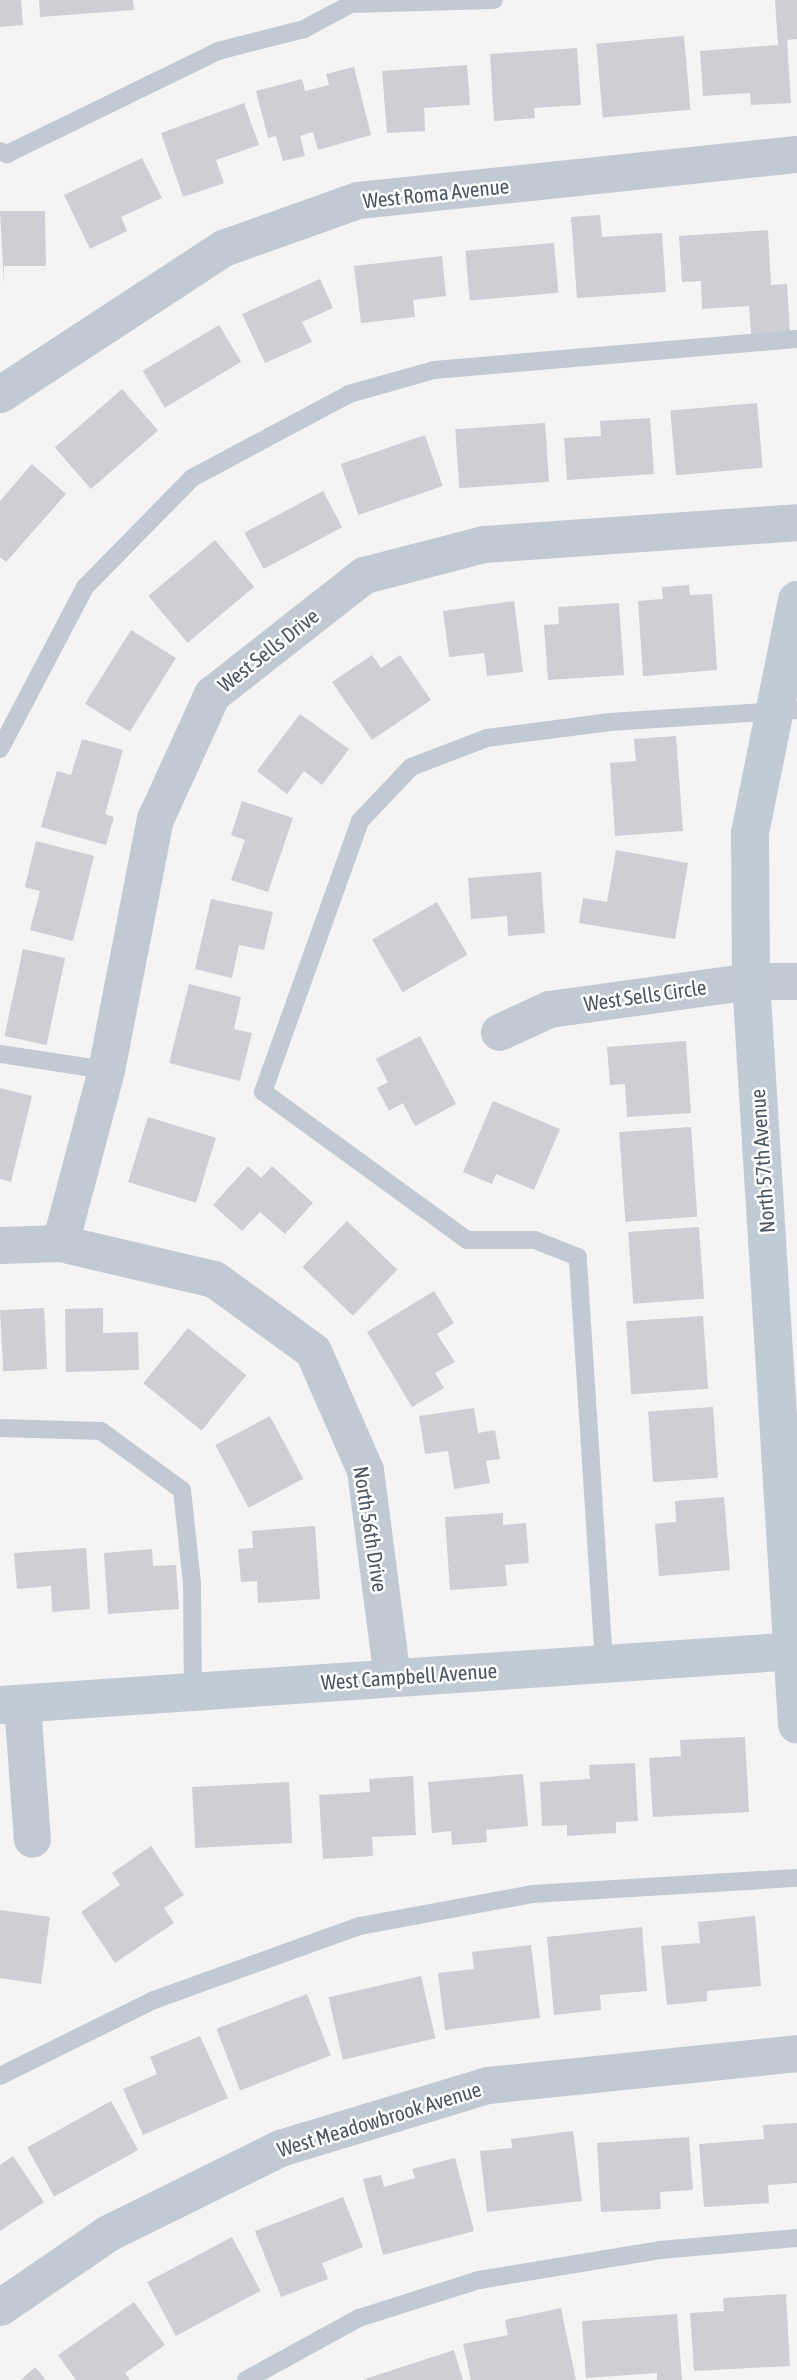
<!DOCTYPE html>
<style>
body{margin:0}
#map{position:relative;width:797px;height:2380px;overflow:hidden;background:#f5f3f3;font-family:"Asap Condensed",sans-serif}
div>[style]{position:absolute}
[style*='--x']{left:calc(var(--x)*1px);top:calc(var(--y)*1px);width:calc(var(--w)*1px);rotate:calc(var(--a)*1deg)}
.building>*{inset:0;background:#cdcfd5;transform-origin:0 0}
.lane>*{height:18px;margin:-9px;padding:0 9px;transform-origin:9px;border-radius:9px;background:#c1cad2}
.street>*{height:37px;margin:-18.5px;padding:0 18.5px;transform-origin:18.5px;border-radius:18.5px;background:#c1cad2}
.secondary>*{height:38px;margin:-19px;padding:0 19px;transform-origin:19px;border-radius:19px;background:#c1cbd6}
span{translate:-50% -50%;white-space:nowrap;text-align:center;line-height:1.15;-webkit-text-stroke:5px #fff;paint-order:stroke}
.street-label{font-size:21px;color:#4a5661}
</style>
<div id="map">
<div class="building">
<i style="clip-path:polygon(0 0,21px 0,23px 25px,0 27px)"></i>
<i style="clip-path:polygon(39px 0,133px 0,134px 10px,40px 17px)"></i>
<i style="clip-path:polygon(775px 0,797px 0,797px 39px,787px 40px,791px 103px,751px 105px,750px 93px,703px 96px,700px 51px,778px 45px)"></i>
<i style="left:684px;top:36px;width:74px;height:88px;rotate:85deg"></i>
<i style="clip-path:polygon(577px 48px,581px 105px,534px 108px,535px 118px,494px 121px,490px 54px)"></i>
<i style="clip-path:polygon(467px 65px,470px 105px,424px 108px,425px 131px,387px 133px,382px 71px)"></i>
<i style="clip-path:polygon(354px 67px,371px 135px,318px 150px,313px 132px,300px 136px,305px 156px,283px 161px,276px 136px,268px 138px,256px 91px,302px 79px,305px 91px,329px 85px,326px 74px)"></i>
<i style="clip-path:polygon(244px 103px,259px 145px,216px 160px,224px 183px,183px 197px,161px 133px)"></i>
<i style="clip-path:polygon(142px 158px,162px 198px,121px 217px,127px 231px,90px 249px,64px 195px)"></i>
<i style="clip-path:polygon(0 211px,45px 211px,46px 266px,4px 266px,4px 285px)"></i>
<i style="clip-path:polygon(600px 215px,602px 237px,662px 233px,666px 292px,577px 298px,571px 217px)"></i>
<i style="clip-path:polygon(768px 230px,771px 285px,787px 284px,790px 332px,751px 334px,749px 306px,702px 309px,701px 281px,682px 282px,679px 236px)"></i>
<i style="left:554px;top:243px;width:50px;height:89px;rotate:85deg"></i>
<i style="clip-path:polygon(442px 256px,446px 296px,413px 300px,415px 317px,361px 323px,354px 266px)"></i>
<i style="clip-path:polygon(320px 279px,333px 308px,302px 322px,312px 342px,265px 363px,242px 314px)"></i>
<i style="left:219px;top:325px;width:43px;height:89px;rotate:59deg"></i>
<i style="left:122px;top:389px;width:55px;height:89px;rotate:49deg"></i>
<i style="left:757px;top:403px;width:65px;height:87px;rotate:85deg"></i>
<i style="clip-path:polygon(650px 418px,654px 474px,567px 480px,564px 438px,601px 436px,600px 421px)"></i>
<i style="left:545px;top:423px;width:59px;height:90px;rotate:86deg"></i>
<i style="left:425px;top:435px;width:54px;height:89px;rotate:71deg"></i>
<i style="clip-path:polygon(32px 464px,66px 494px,6px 562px,0 557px,0 501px)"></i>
<i style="left:323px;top:491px;width:41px;height:89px;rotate:62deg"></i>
<i style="left:215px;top:540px;width:61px;height:87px;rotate:50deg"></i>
<i style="clip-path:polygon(689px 585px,690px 595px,712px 594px,717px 670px,643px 676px,638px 601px,663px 599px,662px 587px)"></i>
<i style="clip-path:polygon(514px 601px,523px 672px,487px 676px,484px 653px,449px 657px,443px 611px)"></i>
<i style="clip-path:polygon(619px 603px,624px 675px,548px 680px,544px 625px,559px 624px,558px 607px)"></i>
<i style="left:131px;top:630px;width:53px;height:87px;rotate:32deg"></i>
<i style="clip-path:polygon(372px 655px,381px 668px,400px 655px,431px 700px,372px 740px,332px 682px)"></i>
<i style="clip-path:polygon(300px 714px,349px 749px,322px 785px,304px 771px,287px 794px,257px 771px)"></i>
<i style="clip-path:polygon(676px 736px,683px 831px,615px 836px,610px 763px,636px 761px,634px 739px)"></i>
<i style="clip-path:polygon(82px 739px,123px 750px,105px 814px,114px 817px,106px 845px,41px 827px,57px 771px,71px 775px)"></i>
<i style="clip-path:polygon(242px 801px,293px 818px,268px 892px,231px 880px,245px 840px,231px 835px)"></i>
<i style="clip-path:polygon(36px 841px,94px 856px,73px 941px,30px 930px,40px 891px,25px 887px)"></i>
<i style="clip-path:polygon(616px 850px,688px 863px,675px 939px,579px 923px,583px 898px,607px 902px)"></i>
<i style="clip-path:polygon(541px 872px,545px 933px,508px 936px,507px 916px,471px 919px,468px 878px)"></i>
<i style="clip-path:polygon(211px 899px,273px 912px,264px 950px,239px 945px,232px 978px,195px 969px)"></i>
<i style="left:437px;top:902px;width:61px;height:75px;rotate:60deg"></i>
<i style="left:23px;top:949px;width:43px;height:89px;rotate:12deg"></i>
<i style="clip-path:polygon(189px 984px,241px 997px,234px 1029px,252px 1033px,240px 1081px,169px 1063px)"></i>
<i style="clip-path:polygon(420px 1036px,456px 1104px,415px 1126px,403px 1103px,389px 1111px,377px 1088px,388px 1082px,376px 1059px)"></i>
<i style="clip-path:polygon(686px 1041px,691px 1113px,627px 1117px,625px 1084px,610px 1085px,607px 1047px)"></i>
<i style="clip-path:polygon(0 1088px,32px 1096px,11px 1182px,0 1179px)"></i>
<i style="clip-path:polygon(493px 1101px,560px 1129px,534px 1190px,496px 1174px,492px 1184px,463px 1172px)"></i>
<i style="left:148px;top:1117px;width:71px;height:68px;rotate:17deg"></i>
<i style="left:691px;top:1127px;width:90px;height:72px;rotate:86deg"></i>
<i style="clip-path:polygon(248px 1166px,261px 1178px,272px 1166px,313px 1203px,285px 1234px,260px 1212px,242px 1231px,213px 1205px)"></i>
<i style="left:347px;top:1221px;width:70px;height:64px;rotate:44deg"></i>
<i style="left:699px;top:1227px;width:72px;height:71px;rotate:86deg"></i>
<i style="clip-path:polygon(434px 1291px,454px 1323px,437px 1334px,455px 1362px,435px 1373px,444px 1388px,412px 1407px,367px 1332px)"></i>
<i style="left:44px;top:1308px;width:61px;height:44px;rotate:87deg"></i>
<i style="clip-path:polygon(103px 1308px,103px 1333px,138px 1332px,139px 1370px,66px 1372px,65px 1309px)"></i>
<i style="left:703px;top:1316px;width:73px;height:77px;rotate:86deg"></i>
<i style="left:188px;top:1328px;width:75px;height:71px;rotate:39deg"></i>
<i style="left:713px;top:1407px;width:71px;height:65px;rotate:86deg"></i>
<i style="clip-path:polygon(474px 1408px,478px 1433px,495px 1430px,500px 1459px,486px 1461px,490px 1483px,454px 1489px,448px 1451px,425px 1454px,419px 1416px)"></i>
<i style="left:270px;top:1416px;width:71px;height:62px;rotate:62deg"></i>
<i style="clip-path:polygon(724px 1497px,730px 1570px,659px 1576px,655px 1524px,676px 1522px,675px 1501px)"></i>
<i style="clip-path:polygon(503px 1513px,503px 1525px,526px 1523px,529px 1563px,505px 1565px,507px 1586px,450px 1590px,445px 1517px)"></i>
<i style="clip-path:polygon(315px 1526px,320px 1599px,258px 1603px,257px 1581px,241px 1582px,238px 1549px,253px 1548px,252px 1531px)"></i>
<i style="clip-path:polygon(86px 1548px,90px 1609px,52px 1612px,51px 1586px,17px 1589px,14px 1553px)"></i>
<i style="clip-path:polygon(152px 1549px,153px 1566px,176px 1565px,179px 1609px,108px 1614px,104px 1553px)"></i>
<i style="clip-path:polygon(745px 1737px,749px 1812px,653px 1817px,649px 1758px,681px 1756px,680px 1740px)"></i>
<i style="clip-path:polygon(635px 1763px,638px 1821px,616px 1822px,616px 1833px,567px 1836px,567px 1825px,542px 1826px,540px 1782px,590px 1779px,589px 1765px)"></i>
<i style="clip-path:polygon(523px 1774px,528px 1826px,486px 1830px,487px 1842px,452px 1845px,451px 1831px,432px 1833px,428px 1782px)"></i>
<i style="clip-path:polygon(413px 1776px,416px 1835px,372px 1837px,373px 1856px,323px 1859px,319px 1795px,370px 1792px,369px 1779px)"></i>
<i style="left:289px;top:1782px;width:61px;height:97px;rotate:87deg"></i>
<i style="clip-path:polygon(151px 1846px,184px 1895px,164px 1908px,174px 1923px,115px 1963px,81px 1912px,120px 1885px,112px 1873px)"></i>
<i style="clip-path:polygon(0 1910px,50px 1917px,41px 1984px,0 1978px)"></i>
<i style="clip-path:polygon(755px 1916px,761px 1986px,707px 1991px,707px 2001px,667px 2005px,661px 1946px,700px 1943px,698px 1922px)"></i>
<i style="clip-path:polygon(642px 1927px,647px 1991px,600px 1995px,601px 2010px,554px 2015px,547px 1937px)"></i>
<i style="clip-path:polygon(531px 1945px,540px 2018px,445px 2030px,438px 1973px,474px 1969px,472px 1952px)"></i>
<i style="left:421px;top:1976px;width:64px;height:95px;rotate:77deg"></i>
<i style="left:307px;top:1994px;width:66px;height:97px;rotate:69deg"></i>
<i style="clip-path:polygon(200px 2036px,228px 2098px,143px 2135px,123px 2089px,157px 2074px,150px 2057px)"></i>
<i style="left:111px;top:2101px;width:56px;height:96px;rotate:61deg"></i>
<i style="clip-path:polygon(797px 2123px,797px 2183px,768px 2185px,769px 2203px,704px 2207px,699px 2144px,764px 2139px,763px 2125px)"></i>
<i style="clip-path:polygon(573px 2131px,582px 2201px,487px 2212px,480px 2151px,512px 2148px,511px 2139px)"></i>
<i style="clip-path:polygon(689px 2137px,693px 2190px,660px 2192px,661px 2209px,601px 2212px,597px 2143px)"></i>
<i style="clip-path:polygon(13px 2156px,44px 2202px,0 2231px,0 2165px)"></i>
<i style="clip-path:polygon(455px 2158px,474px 2231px,383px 2255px,363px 2179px,381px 2175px,384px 2187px,415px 2178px,412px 2169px)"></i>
<i style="clip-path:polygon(343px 2197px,363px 2247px,322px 2263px,328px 2279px,281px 2297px,255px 2231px)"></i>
<i style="left:232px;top:2237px;width:61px;height:96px;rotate:62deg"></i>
<i style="clip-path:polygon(786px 2294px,790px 2366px,694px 2371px,690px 2313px,724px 2311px,723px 2298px)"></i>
<i style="clip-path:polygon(134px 2302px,165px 2345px,125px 2373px,130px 2380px,76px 2380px,58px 2355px)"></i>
<i style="clip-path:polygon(561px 2308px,576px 2380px,471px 2380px,463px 2344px,508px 2335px,505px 2320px)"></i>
<i style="clip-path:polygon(677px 2314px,682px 2380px,657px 2380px,657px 2373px,586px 2378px,582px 2321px)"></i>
<i style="clip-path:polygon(454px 2350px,463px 2380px,365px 2380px,365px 2379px)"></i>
<i style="clip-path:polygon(35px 2367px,46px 2380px,21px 2380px)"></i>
</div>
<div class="lane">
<i style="--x:0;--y:151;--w:8;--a:23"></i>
<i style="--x:7;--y:154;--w:235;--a:-26"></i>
<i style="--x:218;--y:51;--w:89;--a:-14.3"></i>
<i style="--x:304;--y:29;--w:53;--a:-28"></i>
<i style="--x:351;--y:4;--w:143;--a:-1.6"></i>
<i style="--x:0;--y:749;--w:183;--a:-62.3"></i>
<i style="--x:85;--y:587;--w:153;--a:-45.5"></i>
<i style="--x:192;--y:478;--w:178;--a:-28.1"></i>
<i style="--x:349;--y:394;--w:88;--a:-15.8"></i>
<i style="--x:434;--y:370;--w:364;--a:-4.9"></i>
<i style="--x:0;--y:1054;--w:107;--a:8.6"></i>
<i style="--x:0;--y:1428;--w:101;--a:1.7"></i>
<i style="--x:101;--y:1431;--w:100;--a:36.1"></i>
<i style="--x:182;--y:1490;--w:95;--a:83.9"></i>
<i style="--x:192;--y:1584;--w:108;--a:89.5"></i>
<i style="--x:604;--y:1663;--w:407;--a:-93.7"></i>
<i style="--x:578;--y:1257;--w:46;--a:-158.4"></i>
<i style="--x:535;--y:1240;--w:68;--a:180"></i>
<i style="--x:467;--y:1240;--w:252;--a:-144"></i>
<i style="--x:263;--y:1092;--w:288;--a:-70.3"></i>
<i style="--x:360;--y:821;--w:74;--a:-46.6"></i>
<i style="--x:411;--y:767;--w:81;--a:-20.9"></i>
<i style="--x:487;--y:738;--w:124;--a:-7.4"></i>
<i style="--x:610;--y:722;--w:187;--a:-3.7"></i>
<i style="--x:0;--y:2076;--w:172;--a:-26.3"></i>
<i style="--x:154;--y:2000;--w:219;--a:-19.8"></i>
<i style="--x:360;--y:1926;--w:176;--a:-10.5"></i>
<i style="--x:533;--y:1894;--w:264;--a:-3.5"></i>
<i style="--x:246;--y:2380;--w:129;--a:-28.8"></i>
<i style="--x:359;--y:2318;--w:126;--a:-17.6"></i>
<i style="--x:479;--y:2280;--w:183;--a:-9.4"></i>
<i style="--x:660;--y:2250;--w:138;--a:-5"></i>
</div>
<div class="street">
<i style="--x:0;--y:394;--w:267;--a:-33.2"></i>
<i style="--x:223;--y:248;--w:143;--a:-19.6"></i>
<i style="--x:358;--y:200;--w:441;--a:-6"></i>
<i style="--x:499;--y:1032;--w:55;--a:-24.7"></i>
<i style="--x:549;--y:1009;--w:204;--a:-7.9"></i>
<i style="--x:751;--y:981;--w:46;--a:0"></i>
<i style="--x:60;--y:1243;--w:179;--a:-75.1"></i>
<i style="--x:106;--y:1070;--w:256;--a:-79"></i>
<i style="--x:155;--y:819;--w:137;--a:-65.5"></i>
<i style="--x:212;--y:694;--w:193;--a:-38.1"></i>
<i style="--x:364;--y:575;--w:124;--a:-14.5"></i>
<i style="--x:484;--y:544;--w:314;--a:-4"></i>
<i style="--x:0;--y:1245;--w:60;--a:-1.9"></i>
<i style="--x:60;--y:1243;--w:158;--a:13.2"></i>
<i style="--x:214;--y:1279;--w:122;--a:36"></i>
<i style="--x:313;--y:1351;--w:130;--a:66.4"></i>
<i style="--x:365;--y:1470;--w:209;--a:82.6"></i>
<i style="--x:22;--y:1704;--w:135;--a:85.8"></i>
<i style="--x:0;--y:2307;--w:131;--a:-34.4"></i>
<i style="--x:108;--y:2233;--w:192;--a:-26.3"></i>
<i style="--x:280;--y:2148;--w:217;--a:-16.9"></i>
<i style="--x:488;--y:2085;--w:311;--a:-5.9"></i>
</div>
<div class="secondary">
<i style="--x:797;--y:600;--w:238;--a:101.4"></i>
<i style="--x:750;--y:833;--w:148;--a:89.6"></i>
<i style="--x:751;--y:981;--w:745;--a:86.46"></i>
<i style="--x:0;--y:1705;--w:799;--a:-3.88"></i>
</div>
<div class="street-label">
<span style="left:436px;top:193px;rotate:-6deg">West Roma Avenue</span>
<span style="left:268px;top:650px;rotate:-38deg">West Sells Drive</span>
<span style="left:645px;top:995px;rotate:-8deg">West Sells Circle</span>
<span style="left:762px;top:1161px;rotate:-94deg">North 57th Avenue</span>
<span style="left:371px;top:1529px;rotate:81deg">North 56th Drive</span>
<span style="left:409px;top:1676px;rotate:-4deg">West Campbell Avenue</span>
<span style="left:379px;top:2119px;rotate:-17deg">West Meadowbrook Avenue</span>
</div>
</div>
